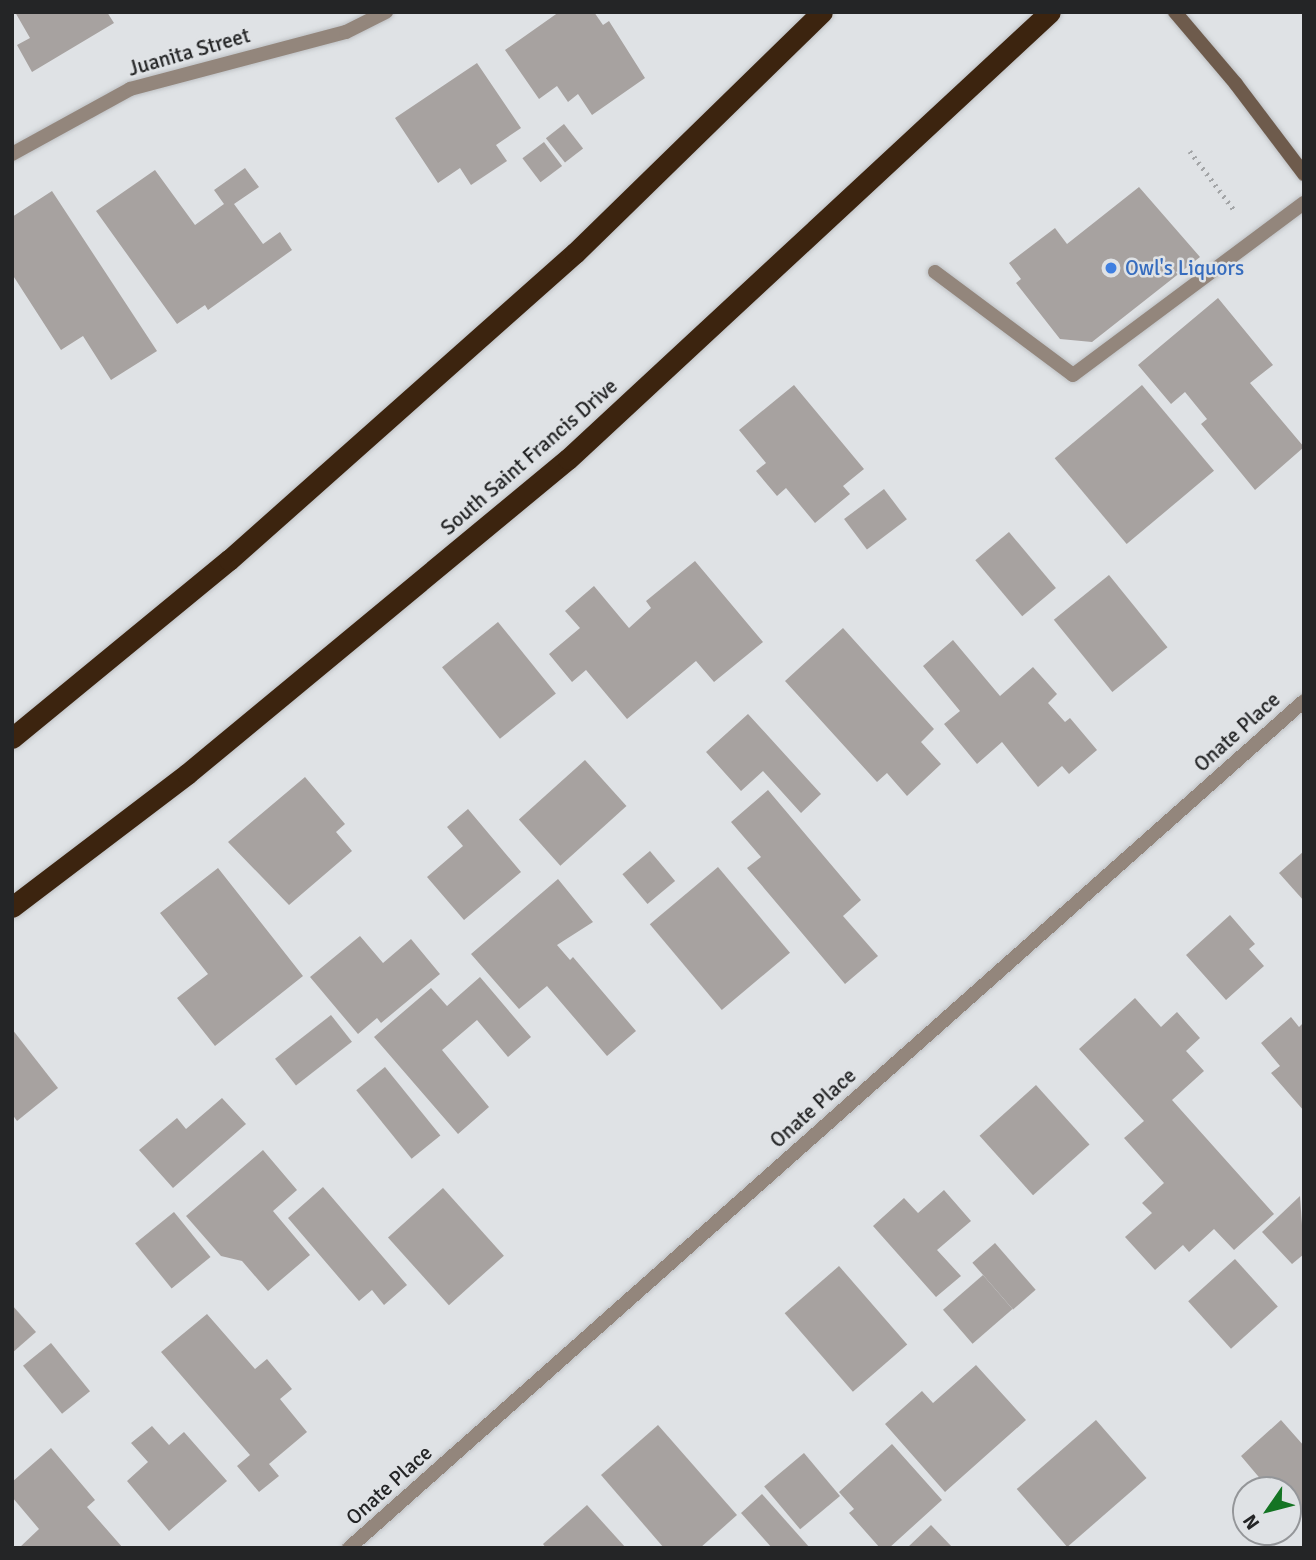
<!DOCTYPE html>
<style>
body{margin:0}
#map{position:relative;width:1316px;height:1560px;overflow:hidden;background:#dfe2e5;font-family:Signika,sans-serif}
div>[style]{position:absolute}
[style*='--x']{left:calc(var(--x)*1px);top:calc(var(--y)*1px);width:calc(var(--w)*1px);rotate:calc(var(--a)*1deg)}
.building>*{inset:0;background:#a7a2a0;transform-origin:0 0}
.path>*{height:4.5px;margin-top:-2.25px;transform-origin:0;background:repeating-linear-gradient(90deg,#a3a5a7 0 2px,transparent 0 7px)}
.roads{filter:drop-shadow(0 0 2px #bdc0c3) drop-shadow(0 0 2px #bdc0c3)}
.lane>*{height:14px;margin:-7px;padding:0 7px;transform-origin:7px;border-radius:7px;background:#93867c}
.street>*{height:14px;margin:-7px;padding:0 7px;transform-origin:7px;border-radius:7px;background:#93867c}
.secondary>*{height:14px;margin:-7px;padding:0 7px;transform-origin:7px;border-radius:7px;background:#6e5b4c}
.highway>*{height:21px;margin:-10.5px;padding:0 10.5px;transform-origin:10.5px;border-radius:10.5px;background:#3c240f}
.dots>*{width:19px;height:19px;translate:-50% -50%;box-sizing:border-box;border:4px solid #dfe2e5;border-radius:50%}
span{translate:-50% -50%;white-space:nowrap;text-align:center;line-height:1.15;-webkit-text-stroke:5px #dfe2e5;paint-order:stroke}
.street-label{font-size:21px;color:#242526}
.shop-label{font-size:21px;color:#366cbe}
.left{translate:0 -50%;text-align:left}
.frame{position:absolute;inset:0;border:14px solid #242526;pointer-events:none}
.north{position:absolute;left:1232px;top:1476px;width:70px;height:70px;box-sizing:border-box;background:#dfe2e5;border:2px solid #949699;border-radius:50%;rotate:235deg;font-size:19px;font-weight:700;line-height:28px;text-align:center;color:#242526}
.north::after{content:'';display:block;margin:auto;width:24px;height:32px;background:#147423;clip-path:polygon(50% 0,100% 100%,50% 72%,0 100%)}
</style>
<div id="map">
<div class="building">
<i style="clip-path:polygon(15px 12px,107px 12px,114px 23px,32px 72px,17px 45px,30px 38px)"></i>
<i style="clip-path:polygon(559px 12px,594px 12px,603px 25px,609px 21px,645px 78px,592px 115px,578px 94px,568px 102px,557px 86px,539px 99px,505px 50px)"></i>
<i style="clip-path:polygon(477px 63px,521px 128px,496px 145px,507px 161px,471px 185px,460px 168px,438px 183px,395px 118px)"></i>
<i style="left:564px;top:124px;width:31px;height:23px;rotate:52deg"></i>
<i style="left:544px;top:142px;width:30px;height:27px;rotate:53deg"></i>
<i style="clip-path:polygon(245px 168px,259px 187px,234px 204px,263px 244px,280px 232px,292px 250px,208px 310px,205px 305px,177px 324px,96px 211px,155px 170px,195px 225px,224px 204px,214px 190px)"></i>
<i style="clip-path:polygon(1139px 187px,1200px 257px,1092px 342px,1060px 339px,1016px 283px,1021px 279px,1009px 263px,1055px 228px,1067px 244px)"></i>
<i style="clip-path:polygon(52px 191px,157px 351px,111px 380px,83px 336px,61px 350px,12px 274px,12px 217px)"></i>
<i style="clip-path:polygon(1218px 298px,1273px 365px,1250px 383px,1304px 447px,1255px 490px,1201px 424px,1207px 419px,1185px 392px,1171px 404px,1138px 365px)"></i>
<i style="clip-path:polygon(794px 385px,864px 469px,843px 486px,850px 494px,815px 523px,786px 488px,777px 496px,756px 471px,766px 463px,739px 430px)"></i>
<i style="left:1142px;top:385px;width:112px;height:114px;rotate:50deg"></i>
<i style="left:884px;top:489px;width:38px;height:50px;rotate:53deg"></i>
<i style="left:1009px;top:532px;width:73px;height:44px;rotate:50deg"></i>
<i style="clip-path:polygon(695px 561px,763px 642px,714px 682px,696px 661px,627px 719px,586px 670px,572px 682px,549px 654px,580px 628px,565px 611px,594px 586px,629px 628px,651px 608px,646px 601px)"></i>
<i style="left:1109px;top:575px;width:93px;height:71px;rotate:51deg"></i>
<i style="left:498px;top:622px;width:92px;height:72px;rotate:51deg"></i>
<i style="clip-path:polygon(843px 628px,934px 729px,921px 742px,941px 764px,907px 796px,887px 773px,877px 782px,785px 681px)"></i>
<i style="clip-path:polygon(953px 640px,1000px 696px,1033px 667px,1057px 694px,1048px 703px,1065px 722px,1070px 718px,1097px 750px,1069px 774px,1062px 766px,1038px 787px,1002px 742px,977px 764px,944px 724px,960px 711px,923px 666px)"></i>
<i style="clip-path:polygon(748px 714px,821px 794px,801px 813px,763px 771px,741px 791px,706px 752px)"></i>
<i style="left:585px;top:760px;width:62px;height:89px;rotate:48deg"></i>
<i style="clip-path:polygon(305px 777px,345px 824px,336px 832px,352px 851px,289px 905px,228px 842px)"></i>
<i style="clip-path:polygon(768px 790px,861px 900px,843px 916px,878px 956px,845px 984px,747px 868px,761px 857px,731px 822px)"></i>
<i style="clip-path:polygon(468px 809px,521px 872px,464px 920px,427px 877px,463px 846px,447px 827px)"></i>
<i style="left:650px;top:851px;width:39px;height:36px;rotate:50deg"></i>
<i style="clip-path:polygon(1304px 851px,1304px 901px,1279px 873px)"></i>
<i style="left:718px;top:867px;width:112px;height:89px;rotate:50deg"></i>
<i style="clip-path:polygon(218px 868px,303px 976px,215px 1046px,177px 998px,208px 974px,160px 913px)"></i>
<i style="clip-path:polygon(558px 879px,593px 922px,557px 945px,570px 960px,573px 957px,636px 1031px,607px 1056px,547px 986px,519px 1009px,471px 954px)"></i>
<i style="clip-path:polygon(1230px 915px,1255px 944px,1249px 949px,1264px 966px,1226px 1000px,1186px 955px)"></i>
<i style="clip-path:polygon(360px 936px,383px 963px,411px 939px,440px 974px,381px 1023px,377px 1018px,358px 1034px,310px 977px)"></i>
<i style="clip-path:polygon(480px 977px,531px 1037px,508px 1057px,477px 1020px,442px 1050px,489px 1107px,458px 1134px,374px 1037px,431px 988px,447px 1006px)"></i>
<i style="clip-path:polygon(1135px 998px,1161px 1027px,1177px 1012px,1200px 1038px,1186px 1051px,1204px 1071px,1172px 1100px,1274px 1214px,1234px 1250px,1214px 1229px,1189px 1252px,1183px 1245px,1155px 1270px,1125px 1237px,1152px 1213px,1142px 1203px,1164px 1183px,1124px 1138px,1144px 1121px,1079px 1049px)"></i>
<i style="left:331px;top:1015px;width:34px;height:71px;rotate:52deg"></i>
<i style="clip-path:polygon(1291px 1017px,1299px 1027px,1304px 1022px,1304px 1111px,1271px 1073px,1280px 1066px,1261px 1043px)"></i>
<i style="clip-path:polygon(12px 1029px,58px 1088px,17px 1121px,12px 1114px)"></i>
<i style="left:385px;top:1067px;width:88px;height:37px;rotate:51deg"></i>
<i style="left:1036px;top:1085px;width:80px;height:76px;rotate:48deg"></i>
<i style="clip-path:polygon(222px 1098px,246px 1124px,173px 1188px,139px 1150px,177px 1118px,186px 1129px)"></i>
<i style="clip-path:polygon(263px 1150px,297px 1190px,273px 1211px,310px 1255px,268px 1291px,242px 1261px,221px 1256px,186px 1216px)"></i>
<i style="clip-path:polygon(323px 1187px,407px 1285px,384px 1305px,372px 1290px,359px 1301px,288px 1218px)"></i>
<i style="left:443px;top:1188px;width:91px;height:74px;rotate:48deg"></i>
<i style="clip-path:polygon(944px 1190px,971px 1221px,937px 1250px,961px 1276px,936px 1297px,873px 1226px,904px 1198px,918px 1213px)"></i>
<i style="clip-path:polygon(1300px 1196px,1304px 1254px,1292px 1264px,1262px 1232px)"></i>
<i style="left:174px;top:1212px;width:58px;height:50px;rotate:51deg"></i>
<i style="left:995px;top:1243px;width:62px;height:30px;rotate:49deg"></i>
<i style="left:1235px;top:1259px;width:64px;height:63px;rotate:48deg"></i>
<i style="left:839px;top:1266px;width:104px;height:72px;rotate:49deg"></i>
<i style="left:983px;top:1275px;width:45px;height:53px;rotate:49deg"></i>
<i style="clip-path:polygon(12px 1305px,36px 1332px,12px 1353px)"></i>
<i style="clip-path:polygon(207px 1314px,255px 1369px,267px 1359px,292px 1389px,280px 1399px,307px 1432px,269px 1464px,279px 1476px,259px 1492px,237px 1466px,250px 1455px,161px 1352px)"></i>
<i style="left:51px;top:1343px;width:62px;height:36px;rotate:51deg"></i>
<i style="clip-path:polygon(976px 1365px,1026px 1420px,945px 1492px,885px 1424px,922px 1391px,933px 1403px)"></i>
<i style="left:1096px;top:1420px;width:77px;height:105px;rotate:49deg"></i>
<i style="clip-path:polygon(1281px 1420px,1304px 1446px,1304px 1507px,1288px 1521px,1288px 1490px,1254px 1490px,1263px 1482px,1241px 1456px)"></i>
<i style="clip-path:polygon(658px 1425px,737px 1515px,700px 1548px,664px 1548px,601px 1475px)"></i>
<i style="clip-path:polygon(152px 1426px,169px 1445px,184px 1432px,227px 1481px,169px 1531px,127px 1481px,148px 1462px,131px 1443px)"></i>
<i style="clip-path:polygon(892px 1444px,942px 1500px,889px 1548px,880px 1548px,849px 1513px,854px 1509px,839px 1492px)"></i>
<i style="clip-path:polygon(51px 1448px,95px 1500px,87px 1507px,123px 1548px,19px 1548px,39px 1529px,12px 1497px,12px 1482px)"></i>
<i style="left:804px;top:1453px;width:56px;height:52px;rotate:50deg"></i>
<i style="clip-path:polygon(762px 1494px,810px 1548px,772px 1548px,741px 1513px)"></i>
<i style="clip-path:polygon(587px 1505px,626px 1548px,546px 1548px,543px 1544px)"></i>
<i style="clip-path:polygon(931px 1525px,953px 1548px,907px 1548px)"></i>
</div>
<div class="path">
<i style="--x:1190;--y:151;--w:75;--a:53.1"></i>
</div>
<div class="roads">
<div class="lane">
<i style="--x:935;--y:272;--w:172;--a:36.7"></i>
<i style="--x:1073;--y:375;--w:288;--a:-36.7"></i>
</div>
<div class="street">
<i style="--x:12;--y:154;--w:135;--a:-28.8"></i>
<i style="--x:130;--y:89;--w:223;--a:-14.8"></i>
<i style="--x:346;--y:32;--w:45;--a:-26.6"></i>
<i style="--x:349;--y:1548;--w:1276;--a:-41.57"></i>
</div>
<div class="secondary">
<i style="--x:1175;--y:12;--w:94;--a:49.7"></i>
<i style="--x:1236;--y:84;--w:113;--a:52.9"></i>
</div>
<div class="highway">
<i style="--x:12;--y:738;--w:281;--a:-39.4"></i>
<i style="--x:229;--y:560;--w:463;--a:-41.6"></i>
<i style="--x:575;--y:253;--w:345;--a:-44.3"></i>
<i style="--x:12;--y:907;--w:220;--a:-37.2"></i>
<i style="--x:187;--y:774;--w:494;--a:-39.6"></i>
<i style="--x:568;--y:459;--w:657;--a:-42.84"></i>
</div>
</div>
<div class="dots">
<i style="left:1111px;top:268px;background:#3f7fe0"></i>
</div>
<div class="street-label">
<span style="left:189px;top:52px;rotate:-16deg">Juanita Street</span>
<span style="left:529px;top:457px;rotate:-41deg">South Saint Francis Drive</span>
<span style="left:1237px;top:732px;rotate:-42deg">Onate Place</span>
<span style="left:813px;top:1108px;rotate:-42deg">Onate Place</span>
<span style="left:389px;top:1485px;rotate:-42deg">Onate Place</span>
</div>
<div class="shop-label">
<span class="left" style="left:1125px;top:268px">Owl's Liquors</span>
</div>
<div class="frame"></div>
<div class="north">N</div>
</div>
